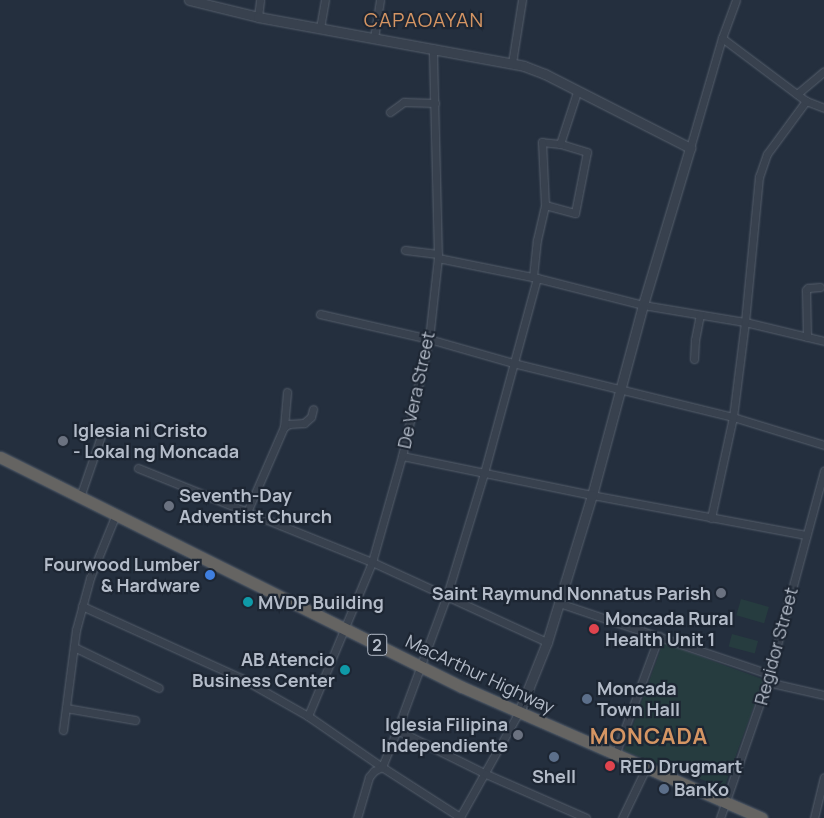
<!DOCTYPE html>
<style>
body{margin:0}
#map{position:relative;width:824px;height:818px;overflow:hidden;background:#242f3e;font-family:Manrope,sans-serif}
div>[style]{position:absolute}
[style*='--x']{left:calc(var(--x)*1px);top:calc(var(--y)*1px);width:calc(var(--w)*1px);rotate:calc(var(--a)*1deg)}
.green>*{inset:0;background:#263c3f;transform-origin:0 0}
.roads{filter:drop-shadow(0 0 1px #565f6c) drop-shadow(0 0 1px #565f6c)}
.minor>*{height:7px;margin:-3.5px;padding:0 3.5px;transform-origin:3.5px;border-radius:3.5px;background:#38414e}
.tertiary>*{height:9px;margin:-4.5px;padding:0 4.5px;transform-origin:4.5px;border-radius:4.5px;background:#38414e}
.trunk>*{height:11px;margin:-5.5px;padding:0 5.5px;transform-origin:5.5px;border-radius:5.5px;background:#656462}
.dots>*{width:14px;height:14px;translate:-50% -50%;box-sizing:border-box;border:2px solid #1d2633;border-radius:50%}
span{translate:-50% -50%;white-space:nowrap;text-align:center;line-height:1.15;-webkit-text-stroke:4.5px #1d2633;paint-order:stroke}
.shield-label span{padding:1px 4px;background:#1d2633;border:1px solid;border-radius:4px;-webkit-text-stroke-width:0}
.shield-label{font-size:16px;color:#b4bcc9;font-weight:700}
.street-label{font-size:18px;color:#b4bcc9}
.poi-label{font-size:18px;color:#b4bcc9;font-weight:700}
.left{translate:0 -50%;text-align:left}
.right{translate:-100% -50%;text-align:right}
.quarter-label{font-size:20px;color:#d59563;letter-spacing:1px}
.district-label{font-size:22px;color:#d59563;font-weight:700;letter-spacing:1px}
</style>
<div id="map">
<div class="green">
<i style="left:741px;top:599px;width:29px;height:17px;rotate:16deg"></i>
<i style="left:732px;top:634px;width:27px;height:13px;rotate:15deg"></i>
<i style="left:663px;top:643px;width:107px;height:115px;rotate:20deg"></i>
</div>
<div class="roads">
<div class="minor">
<i style="--x:258;--y:17;--w:17;--a:-83"></i>
<i style="--x:320;--y:28;--w:28;--a:-80"></i>
<i style="--x:374;--y:38;--w:38;--a:-81"></i>
<i style="--x:512;--y:63;--w:64;--a:-81"></i>
<i style="--x:797;--y:94;--w:35;--a:-40"></i>
<i style="--x:806;--y:101;--w:19;--a:21"></i>
<i style="--x:390;--y:112;--w:17;--a:-36"></i>
<i style="--x:404;--y:102;--w:31;--a:2"></i>
<i style="--x:560;--y:144;--w:18;--a:-174"></i>
<i style="--x:542;--y:142;--w:63;--a:87.3"></i>
<i style="--x:545;--y:205;--w:31;--a:15"></i>
<i style="--x:575;--y:213;--w:62;--a:-78.9"></i>
<i style="--x:587;--y:152;--w:28;--a:-163"></i>
<i style="--x:560;--y:144;--w:55;--a:-71.9"></i>
<i style="--x:690;--y:148;--w:115;--a:-73.8"></i>
<i style="--x:722;--y:38;--w:40;--a:-69.8"></i>
<i style="--x:405;--y:250;--w:33;--a:7"></i>
<i style="--x:438;--y:258;--w:101;--a:11.4"></i>
<i style="--x:537;--y:278;--w:109;--a:14.3"></i>
<i style="--x:643;--y:305;--w:103;--a:9.5"></i>
<i style="--x:745;--y:322;--w:81;--a:13.5"></i>
<i style="--x:533;--y:277;--w:37;--a:-84"></i>
<i style="--x:537;--y:240;--w:36;--a:-77"></i>
<i style="--x:320;--y:314;--w:112;--a:12.9"></i>
<i style="--x:429;--y:339;--w:87;--a:15.9"></i>
<i style="--x:513;--y:363;--w:227;--a:13.8"></i>
<i style="--x:733;--y:417;--w:95;--a:17.1"></i>
<i style="--x:807;--y:337;--w:47;--a:-91.2"></i>
<i style="--x:806;--y:290;--w:3;--a:-45"></i>
<i style="--x:808;--y:288;--w:12;--a:-5"></i>
<i style="--x:694;--y:359;--w:19;--a:-87"></i>
<i style="--x:695;--y:340;--w:25;--a:-79"></i>
<i style="--x:284;--y:427;--w:6;--a:-31"></i>
<i style="--x:289;--y:424;--w:15;--a:-4"></i>
<i style="--x:304;--y:423;--w:9;--a:-41"></i>
<i style="--x:311;--y:417;--w:8;--a:-76"></i>
<i style="--x:402;--y:456;--w:194;--a:11.6"></i>
<i style="--x:592;--y:495;--w:218;--a:10.6"></i>
<i style="--x:138;--y:468;--w:252;--a:21.9"></i>
<i style="--x:372;--y:562;--w:192;--a:24.6"></i>
<i style="--x:80;--y:497;--w:68;--a:-71"></i>
<i style="--x:247;--y:512;--w:93;--a:-66.5"></i>
<i style="--x:284;--y:427;--w:35;--a:-85"></i>
<i style="--x:711;--y:518;--w:103;--a:-77.7"></i>
<i style="--x:733;--y:417;--w:96;--a:-82.8"></i>
<i style="--x:745;--y:322;--w:146;--a:-84.5"></i>
<i style="--x:759;--y:177;--w:24;--a:-71"></i>
<i style="--x:767;--y:154;--w:66;--a:-53.7"></i>
<i style="--x:806;--y:101;--w:105;--a:-143.1"></i>
<i style="--x:559;--y:603;--w:222;--a:18.7"></i>
<i style="--x:82;--y:606;--w:175;--a:24.4"></i>
<i style="--x:241;--y:678;--w:77;--a:29.6"></i>
<i style="--x:308;--y:716;--w:90;--a:34.6"></i>
<i style="--x:382;--y:767;--w:93;--a:32.7"></i>
<i style="--x:460;--y:817;--w:120;--a:-60.7"></i>
<i style="--x:74;--y:647;--w:94;--a:25.8"></i>
<i style="--x:767;--y:682;--w:58;--a:12.8"></i>
<i style="--x:66;--y:708;--w:70;--a:9.9"></i>
<i style="--x:308;--y:716;--w:167;--a:-67.4"></i>
<i style="--x:372;--y:562;--w:110;--a:-74.2"></i>
<i style="--x:402;--y:456;--w:120;--a:-77"></i>
<i style="--x:429;--y:339;--w:81;--a:-83.7"></i>
<i style="--x:438;--y:258;--w:210;--a:-91.4"></i>
<i style="--x:63;--y:730;--w:101;--a:-82.6"></i>
<i style="--x:76;--y:630;--w:54;--a:-74.9"></i>
<i style="--x:90;--y:578;--w:69;--a:-67.9"></i>
<i style="--x:397;--y:730;--w:99;--a:26.3"></i>
<i style="--x:486;--y:774;--w:109;--a:23.7"></i>
<i style="--x:615;--y:755;--w:127;--a:-69.7"></i>
<i style="--x:357;--y:818;--w:43;--a:-73.7"></i>
<i style="--x:369;--y:777;--w:8;--a:-50"></i>
<i style="--x:374;--y:771;--w:9;--a:-27"></i>
<i style="--x:382;--y:767;--w:40;--a:-68"></i>
<i style="--x:397;--y:730;--w:144;--a:-69.7"></i>
<i style="--x:447;--y:595;--w:127;--a:-73.1"></i>
<i style="--x:484;--y:473;--w:202;--a:-74.8"></i>
<i style="--x:622;--y:818;--w:55;--a:-64.4"></i>
<i style="--x:720;--y:818;--w:144;--a:-70.9"></i>
<i style="--x:767;--y:682;--w:219;--a:-74.9"></i>
<i style="--x:814;--y:818;--w:42;--a:-76.3"></i>
</div>
<div class="tertiary">
<i style="--x:189;--y:0;--w:71;--a:13.8"></i>
<i style="--x:258;--y:17;--w:270;--a:10.4"></i>
<i style="--x:524;--y:66;--w:22;--a:21"></i>
<i style="--x:545;--y:74;--w:163;--a:27"></i>
<i style="--x:690;--y:148;--w:164;--a:106.7"></i>
<i style="--x:643;--y:305;--w:197;--a:105"></i>
<i style="--x:592;--y:495;--w:154;--a:107"></i>
<i style="--x:547;--y:642;--w:75;--a:111.8"></i>
</div>
<div class="trunk">
<i style="--x:0;--y:457;--w:516;--a:26.47"></i>
<i style="--x:462;--y:687;--w:327;--a:23.6"></i>
</div>
</div>
<div class="dots">
<i style="left:63px;top:441px;background:#6b7280"></i>
<i style="left:169px;top:506px;background:#6b7280"></i>
<i style="left:210px;top:575px;background:#3f7fe0"></i>
<i style="left:721px;top:593px;background:#6b7280"></i>
<i style="left:248px;top:602px;background:#0f9aa8"></i>
<i style="left:594px;top:629px;background:#e0444e"></i>
<i style="left:345px;top:670px;background:#0f9aa8"></i>
<i style="left:587px;top:699px;background:#5c6f8a"></i>
<i style="left:518px;top:735px;background:#6b7280"></i>
<i style="left:554px;top:757px;background:#5c6f8a"></i>
<i style="left:610px;top:766px;background:#e0444e"></i>
<i style="left:664px;top:789px;background:#5c6f8a"></i>
</div>
<div class="shield-label">
<span style="left:377px;top:645px">2</span>
</div>
<div class="street-label">
<span style="left:416px;top:390px;rotate:-78deg">De Vera Street</span>
<span style="left:776px;top:646px;rotate:-75deg">Regidor Street</span>
<span style="left:480px;top:674px;rotate:25deg">MacArthur Highway</span>
</div>
<div class="poi-label">
<span class="left" style="left:73px;top:441px">Iglesia ni Cristo<br>- Lokal ng Moncada</span>
<span class="left" style="left:179px;top:506px">Seventh-Day<br>Adventist Church</span>
<span class="right" style="left:200px;top:575px">Fourwood Lumber<br>&amp; Hardware</span>
<span class="right" style="left:711px;top:593px">Saint Raymund Nonnatus Parish</span>
<span class="left" style="left:258px;top:602px">MVDP Building</span>
<span class="left" style="left:605px;top:629px">Moncada Rural<br>Health Unit 1</span>
<span class="right" style="left:335px;top:670px">AB Atencio<br>Business Center</span>
<span class="left" style="left:597px;top:699px">Moncada<br>Town Hall</span>
<span class="right" style="left:508px;top:735px">Iglesia Filipina<br>Independiente</span>
<span class="left" style="left:620px;top:766px">RED Drugmart</span>
<span style="left:554px;top:776px">Shell</span>
<span class="left" style="left:674px;top:789px">BanKo</span>
</div>
<div class="quarter-label">
<span style="left:424px;top:19px">CAPAOAYAN</span>
</div>
<div class="district-label">
<span style="left:649px;top:737px">MONCADA</span>
</div>
</div>
